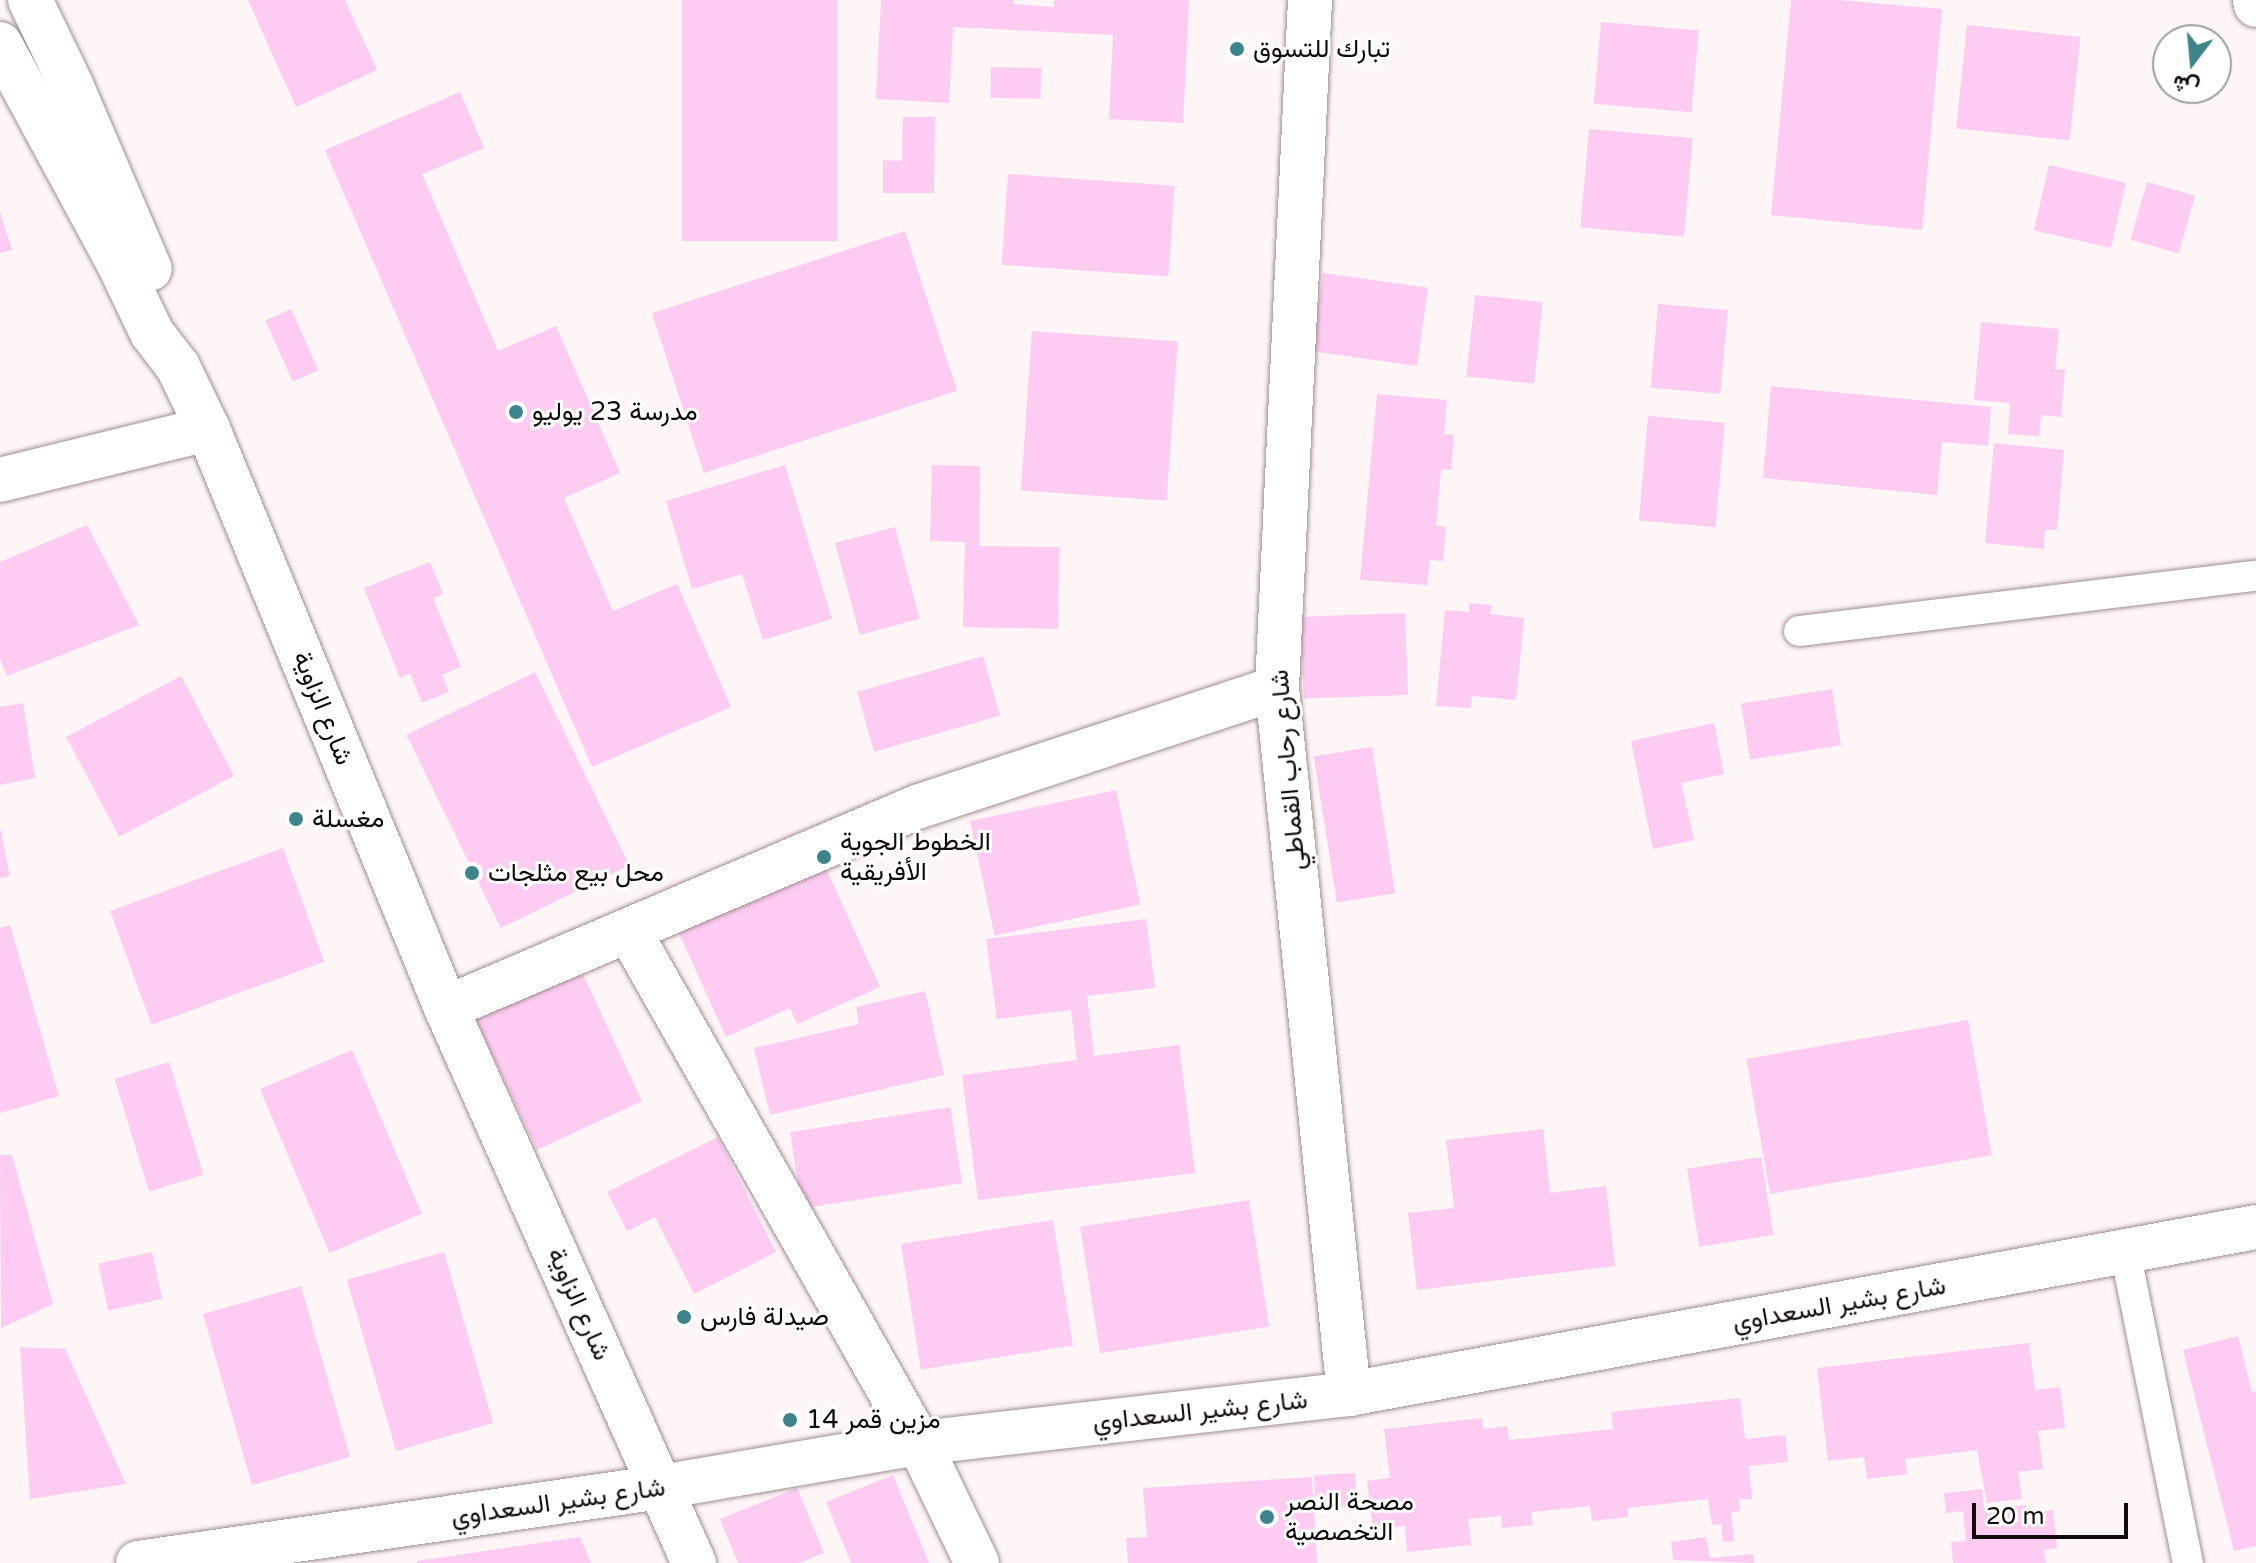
<!DOCTYPE html>
<meta charset="utf-8">
<style>
body{margin:0}
#map{position:relative;width:2256px;height:1563px;overflow:hidden;background:#fef5f7;font-family:"Varela Round",Vazirmatn,sans-serif}
div>[style]{position:absolute}
[style*='--x']{left:calc(var(--x)*1px);top:calc(var(--y)*1px);width:calc(var(--w)*1px);rotate:calc(var(--a)*1deg)}
.building>*{inset:0;background:#fecbf2;transform-origin:0 0}
.roads{filter:drop-shadow(0 0 2px #a18e91) drop-shadow(0 0 2px #a18e91)}
.lane>*{height:30px;margin:-15px;padding:0 15px;transform-origin:15px;border-radius:15px;background:#fff}
.street>*{height:44px;margin:-22px;padding:0 22px;transform-origin:22px;border-radius:22px;background:#fff}
.secondary>*{height:44px;margin:-22px;padding:0 22px;transform-origin:22px;border-radius:22px;background:#fff}
.dots>*{width:22px;height:22px;translate:-50% -50%;box-sizing:border-box;border:4px solid #fff;border-radius:50%}
span{translate:-50% -50%;white-space:nowrap;text-align:center;line-height:1.15;-webkit-text-stroke:6px #fff;paint-order:stroke}
.poi-label{font-size:26px;color:#110b0c}
.left{translate:0 -50%;text-align:left}
.street-label{font-size:26px;color:#110b0c}
.north{position:absolute;left:2152px;top:24px;width:80px;height:80px;box-sizing:border-box;background:#fff;border:2px solid #a09d9e;border-radius:50%;rotate:196deg;font-size:22px;font-weight:700;line-height:32px;text-align:center;color:#110b0c}
.north::after{content:'';display:block;margin:auto;width:28px;height:36px;background:#3d848b;clip-path:polygon(50% 0,100% 100%,50% 72%,0 100%)}
.scale{position:absolute;left:1972px;top:1503px;width:156px;height:36px;box-sizing:border-box;border:4px solid #110b0c;border-top:0;padding-left:10px;font-size:24px;line-height:28px;white-space:nowrap;color:#110b0c;-webkit-text-stroke:6px #fff;paint-order:stroke}
</style>
<div id="map">
<div class="building">
<i style="clip-path:polygon(248px 0,345px 0,377px 70px,296px 107px)"></i>
<i style="left:682px;top:0;width:155px;height:241px"></i>
<i style="clip-path:polygon(881px 0,1014px 0,1014px 4px,1054px 7px,1054px 0,1189px 0,1183px 123px,1109px 119px,1113px 35px,953px 27px,949px 103px,876px 99px)"></i>
<i style="clip-path:polygon(1791px 0,1838px 0,1942px 9px,1922px 230px,1771px 215px)"></i>
<i style="left:1601px;top:22px;width:98px;height:82px;rotate:5deg"></i>
<i style="left:1967px;top:25px;width:114px;height:104px;rotate:6deg"></i>
<i style="left:991px;top:67px;width:50px;height:31px;rotate:1deg"></i>
<i style="clip-path:polygon(460px 92px,484px 148px,422px 174px,498px 351px,556px 326px,620px 473px,564px 498px,613px 611px,677px 584px,731px 707px,592px 767px,325px 150px)"></i>
<i style="clip-path:polygon(903px 117px,935px 117px,934px 193px,883px 193px,883px 160px,902px 161px)"></i>
<i style="left:1589px;top:129px;width:104px;height:99px;rotate:5deg"></i>
<i style="left:2049px;top:165px;width:79px;height:67px;rotate:13deg"></i>
<i style="left:1008px;top:174px;width:167px;height:91px;rotate:4deg"></i>
<i style="left:2147px;top:182px;width:50px;height:60px;rotate:16deg"></i>
<i style="clip-path:polygon(0 212px,12px 250px,0 253px)"></i>
<i style="left:905px;top:231px;width:168px;height:266px;rotate:72deg"></i>
<i style="left:1323px;top:273px;width:106px;height:79px;rotate:8deg"></i>
<i style="left:1475px;top:295px;width:68px;height:82px;rotate:6deg"></i>
<i style="left:1658px;top:304px;width:70px;height:84px;rotate:5deg"></i>
<i style="left:291px;top:309px;width:67px;height:28px;rotate:66deg"></i>
<i style="clip-path:polygon(1981px 322px,2059px 329px,2055px 369px,2065px 370px,2061px 417px,2041px 415px,2039px 436px,2008px 434px,2010px 403px,1974px 400px)"></i>
<i style="left:1032px;top:331px;width:146px;height:160px;rotate:4deg"></i>
<i style="clip-path:polygon(1771px 386px,1991px 407px,1988px 446px,1942px 442px,1937px 495px,1763px 478px)"></i>
<i style="clip-path:polygon(1377px 394px,1447px 400px,1444px 434px,1454px 435px,1451px 470px,1441px 469px,1436px 526px,1446px 527px,1443px 561px,1430px 560px,1427px 585px,1360px 580px)"></i>
<i style="left:1648px;top:416px;width:77px;height:105px;rotate:5deg"></i>
<i style="clip-path:polygon(1994px 443px,2064px 450px,2057px 530px,2045px 530px,2044px 549px,1985px 543px)"></i>
<i style="clip-path:polygon(785px 465px,832px 619px,763px 640px,742px 574px,692px 589px,666px 501px)"></i>
<i style="clip-path:polygon(932px 465px,980px 466px,979px 546px,1059px 547px,1058px 629px,963px 627px,965px 542px,930px 541px)"></i>
<i style="clip-path:polygon(87px 525px,139px 625px,7px 676px,0 659px,0 562px)"></i>
<i style="left:895px;top:527px;width:95px;height:62px;rotate:75deg"></i>
<i style="clip-path:polygon(430px 562px,443px 594px,433px 598px,461px 667px,442px 675px,449px 692px,422px 703px,410px 673px,400px 678px,364px 588px)"></i>
<i style="clip-path:polygon(1469px 603px,1492px 605px,1490px 614px,1524px 618px,1516px 700px,1472px 696px,1470px 708px,1436px 706px,1445px 610px,1469px 612px)"></i>
<i style="left:1405px;top:613px;width:82px;height:104px;rotate:88deg"></i>
<i style="left:983px;top:656px;width:62px;height:131px;rotate:74deg"></i>
<i style="left:535px;top:672px;width:215px;height:143px;rotate:64deg"></i>
<i style="left:181px;top:676px;width:113px;height:130px;rotate:62deg"></i>
<i style="left:1832px;top:689px;width:57px;height:92px;rotate:81deg"></i>
<i style="clip-path:polygon(23px 703px,35px 778px,0 785px,0 707px)"></i>
<i style="clip-path:polygon(1714px 723px,1724px 774px,1681px 783px,1694px 840px,1653px 849px,1631px 741px)"></i>
<i style="left:1372px;top:747px;width:148px;height:59px;rotate:81deg"></i>
<i style="left:1116px;top:790px;width:117px;height:149px;rotate:78deg"></i>
<i style="clip-path:polygon(0 828px,10px 876px,0 878px)"></i>
<i style="left:283px;top:848px;width:121px;height:184px;rotate:70deg"></i>
<i style="clip-path:polygon(818px 851px,880px 987px,797px 1024px,790px 1008px,726px 1037px,672px 918px)"></i>
<i style="clip-path:polygon(1146px 919px,1155px 988px,1087px 996px,1094px 1056px,1179px 1045px,1195px 1173px,978px 1200px,962px 1075px,1077px 1060px,1071px 1010px,997px 1019px,986px 939px)"></i>
<i style="clip-path:polygon(10px 925px,59px 1096px,0 1113px,0 928px)"></i>
<i style="left:579px;top:966px;width:149px;height:116px;rotate:65deg"></i>
<i style="clip-path:polygon(925px 991px,944px 1075px,770px 1115px,754px 1048px,859px 1024px,856px 1007px)"></i>
<i style="left:1968px;top:1020px;width:137px;height:225px;rotate:80deg"></i>
<i style="left:352px;top:1050px;width:178px;height:100px;rotate:67deg"></i>
<i style="left:169px;top:1062px;width:118px;height:57px;rotate:73deg"></i>
<i style="left:950px;top:1107px;width:77px;height:162px;rotate:81deg"></i>
<i style="clip-path:polygon(1543px 1129px,1550px 1193px,1606px 1186px,1615px 1266px,1417px 1290px,1408px 1213px,1454px 1208px,1446px 1140px)"></i>
<i style="clip-path:polygon(718px 1137px,776px 1252px,694px 1294px,655px 1217px,627px 1231px,607px 1192px)"></i>
<i style="clip-path:polygon(0 1155px,12px 1155px,53px 1304px,1px 1328px)"></i>
<i style="left:1761px;top:1157px;width:79px;height:75px;rotate:81deg"></i>
<i style="left:1249px;top:1200px;width:128px;height:171px;rotate:81deg"></i>
<i style="left:1053px;top:1220px;width:127px;height:154px;rotate:81deg"></i>
<i style="left:152px;top:1252px;width:48px;height:55px;rotate:78deg"></i>
<i style="left:444px;top:1252px;width:178px;height:101px;rotate:74deg"></i>
<i style="left:301px;top:1286px;width:178px;height:102px;rotate:74deg"></i>
<i style="clip-path:polygon(2238px 1336px,2252px 1392px,2256px 1391px,2256px 1546px,2234px 1551px,2183px 1350px)"></i>
<i style="clip-path:polygon(2029px 1343px,2035px 1390px,2060px 1387px,2065px 1428px,2038px 1431px,2043px 1469px,2018px 1472px,2022px 1499px,1987px 1503px,1977px 1450px,1905px 1459px,1907px 1474px,1867px 1479px,1864px 1457px,1828px 1461px,1817px 1368px)"></i>
<i style="clip-path:polygon(20px 1347px,65px 1349px,126px 1484px,30px 1499px)"></i>
<i style="clip-path:polygon(1740px 1398px,1745px 1439px,1785px 1435px,1788px 1462px,1749px 1466px,1752px 1499px,1739px 1499px,1740px 1511px,1731px 1512px,1734px 1541px,1723px 1542px,1721px 1524px,1712px 1525px,1708px 1499px,1627px 1508px,1628px 1517px,1592px 1521px,1590px 1506px,1531px 1512px,1533px 1525px,1502px 1528px,1501px 1516px,1468px 1519px,1471px 1545px,1407px 1552px,1405px 1526px,1373px 1530px,1367px 1481px,1390px 1478px,1384px 1429px,1482px 1418px,1483px 1429px,1507px 1426px,1509px 1440px,1613px 1429px,1611px 1412px)"></i>
<i style="left:1355px;top:1473px;width:33px;height:41px;rotate:87deg"></i>
<i style="clip-path:polygon(893px 1475px,929px 1563px,851px 1563px,826px 1502px)"></i>
<i style="clip-path:polygon(1312px 1477px,1317px 1563px,1128px 1563px,1126px 1538px,1147px 1537px,1143px 1488px)"></i>
<i style="clip-path:polygon(797px 1488px,824px 1553px,799px 1563px,738px 1563px,720px 1519px)"></i>
<i style="clip-path:polygon(1982px 1489px,1984px 1510px,2026px 1505px,2027px 1513px,2053px 1510px,2057px 1548px,2044px 1550px,2046px 1563px,1953px 1563px,1951px 1542px,1966px 1541px,1963px 1511px,1946px 1513px,1944px 1493px)"></i>
<i style="clip-path:polygon(580px 1537px,591px 1563px,417px 1563px,417px 1561px)"></i>
<i style="clip-path:polygon(1706px 1537px,1710px 1558px,1753px 1554px,1754px 1563px,1673px 1560px,1671px 1542px)"></i>
</div>
<div class="roads">
<div class="lane">
<i style="--x:1799;--y:631;--w:460;--a:-6.9"></i>
<i style="--x:2125;--y:1251;--w:318;--a:78.6"></i>
</div>
<div class="street">
<i style="--x:1310;--y:0;--w:689;--a:92.75"></i>
<i style="--x:1277;--y:688;--w:710;--a:84.18"></i>
<i style="--x:2255;--y:0;--w:5;--a:79"></i>
<i style="--x:0;--y:480;--w:214;--a:-13.8"></i>
<i style="--x:629;--y:931;--w:588;--a:60.47"></i>
<i style="--x:919;--y:1443;--w:133;--a:64.2"></i>
<i style="--x:446;--y:1008;--w:512;--a:-23.11"></i>
<i style="--x:917;--y:807;--w:379;--a:-18.3"></i>
<i style="--x:138;--y:1563;--w:528;--a:-8.27"></i>
<i style="--x:661;--y:1487;--w:262;--a:-9.7"></i>
<i style="--x:919;--y:1443;--w:433;--a:-6.5"></i>
<i style="--x:1349;--y:1394;--w:922;--a:-10.43"></i>
</div>
<div class="secondary">
<i style="--x:30;--y:0;--w:94;--a:64.2"></i>
<i style="--x:71;--y:85;--w:200;--a:66.8"></i>
<i style="--x:0;--y:44;--w:246;--a:61.6"></i>
<i style="--x:117;--y:260;--w:81;--a:64.4"></i>
<i style="--x:152;--y:333;--w:43;--a:52.6"></i>
<i style="--x:178;--y:367;--w:69;--a:64.2"></i>
<i style="--x:208;--y:429;--w:626;--a:67.65"></i>
<i style="--x:446;--y:1008;--w:608;--a:65.92"></i>
</div>
</div>
<div class="dots">
<i style="left:1237px;top:49px;background:#3d848b"></i>
<i style="left:516px;top:412px;background:#3d848b"></i>
<i style="left:296px;top:819px;background:#3d848b"></i>
<i style="left:824px;top:857px;background:#3d848b"></i>
<i style="left:472px;top:873px;background:#3d848b"></i>
<i style="left:684px;top:1317px;background:#3d848b"></i>
<i style="left:790px;top:1420px;background:#3d848b"></i>
<i style="left:1267px;top:1517px;background:#3d848b"></i>
</div>
<div class="poi-label">
<span class="left" style="left:1253px;top:49px">تبارك للتسوق</span>
<span class="left" style="left:532px;top:412px">مدرسة 23 يوليو</span>
<span class="left" style="left:312px;top:819px">مغسلة</span>
<span class="left" style="left:840px;top:857px">الخطوط الجوية<br>الأفريقية</span>
<span class="left" style="left:488px;top:873px">محل بيع مثلجات</span>
<span class="left" style="left:700px;top:1317px">صيدلة فارس</span>
<span class="left" style="left:806px;top:1420px">مزين قمر 14</span>
<span class="left" style="left:1285px;top:1517px">مصحة النصر<br>التخصصية</span>
</div>
<div class="street-label">
<span style="left:323px;top:708px;rotate:68deg">شارع الزاوية</span>
<span style="left:1288px;top:770px;rotate:-95deg">شارع رحاب القماطي</span>
<span style="left:579px;top:1304px;rotate:66deg">شارع الزاوية</span>
<span style="left:1839px;top:1304px;rotate:-10deg">شارع بشير السعداوي</span>
<span style="left:1200px;top:1411px;rotate:-6deg">شارع بشير السعداوي</span>
<span style="left:558px;top:1502px;rotate:-8deg">شارع بشير السعداوي</span>
</div>
<div class="north">ش</div>
<div class="scale">20 m</div>
</div>
